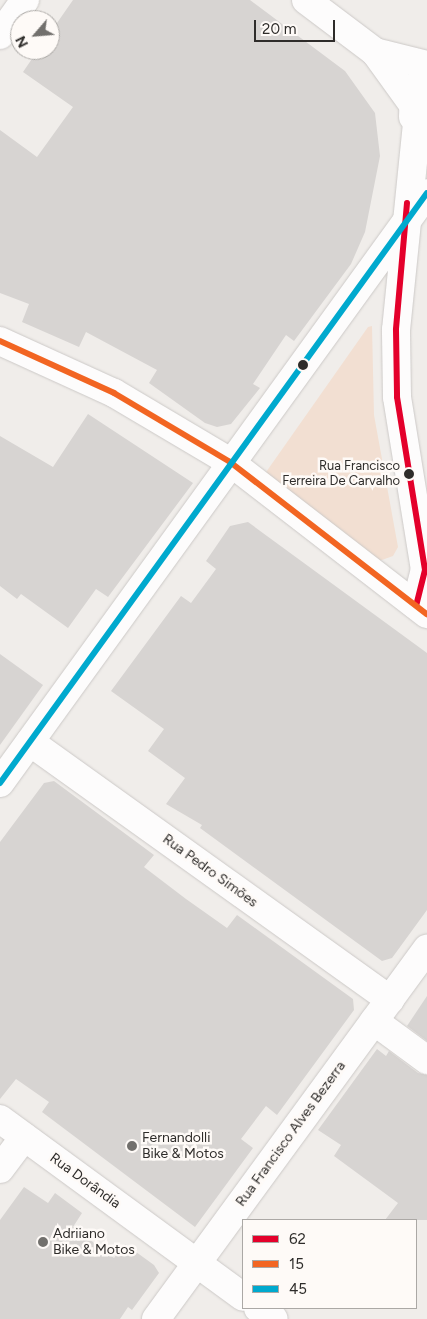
<!DOCTYPE html>
<meta charset="utf-8">
<style>
body{margin:0}
#map{position:relative;width:427px;height:1319px;overflow:hidden;background:#f0edea;font-family:Figtree,sans-serif}
div>[style]{position:absolute}
[style*='--x']{left:calc(var(--x)*1px);top:calc(var(--y)*1px);width:calc(var(--w)*1px);rotate:calc(var(--a)*1deg)}
.green>*{inset:0;background:#f2dfd2}
.building>*{inset:0;background:#d7d4d2}
.roads{filter:drop-shadow(0 0 1px #ccc9c7) drop-shadow(0 0 1px #ccc9c7)}
.minor>*{height:28px;margin:-14px;padding:0 14px;transform-origin:14px;border-radius:14px;background:#fdfcfc}
.secondary>*{height:28px;margin:-14px;padding:0 14px;transform-origin:14px;border-radius:14px;background:#fdfcfc}
.bus-1>*{height:6px;margin:-3px;padding:0 3px;transform-origin:3px;border-radius:3px;background:#e4002b}
.bus-2>*{height:6px;margin:-3px;padding:0 3px;transform-origin:3px;border-radius:3px;background:#f26522}
.bus-3>*{height:6px;margin:-3px;padding:0 3px;transform-origin:3px;border-radius:3px;background:#00a9ce}
.dots>*{width:14px;height:14px;translate:-50% -50%;box-sizing:border-box;border:2px solid #fefaf7;border-radius:50%}
span{translate:-50% -50%;white-space:nowrap;text-align:center;line-height:1.15;-webkit-text-stroke:5px #fefaf7;paint-order:stroke}
.bus-label{font-size:13px;color:#2e2c2a}
.right{translate:-100% -50%;text-align:right}
.street-label{font-size:14px;color:#2e2c2a}
.poi-label{font-size:14px;color:#2e2c2a}
.left{translate:0 -50%;text-align:left}
.legend{position:absolute;left:242px;top:1219px;width:175px;height:90px;box-sizing:border-box;background:#fefaf7;border:1px solid #aba8a5;margin:0;padding:6px 9px;list-style:none;font-size:15px;color:#2e2c2a}
.legend li{display:flex;align-items:center;gap:10px;height:25px}
.legend b{width:25px;border:1px solid #aba8a5}
.north{position:absolute;left:10px;top:10px;width:50px;height:50px;box-sizing:border-box;background:#fefaf7;border:1px solid #aba8a5;border-radius:50%;rotate:243deg;font-size:14px;font-weight:700;line-height:20px;text-align:center;color:#2e2c2a}
.north::after{content:'';display:block;margin:auto;width:18px;height:22px;background:#72706d;clip-path:polygon(50% 0,100% 100%,50% 72%,0 100%)}
.scale{position:absolute;left:254px;top:20px;width:81px;height:22px;box-sizing:border-box;border:2px solid #2e2c2a;border-top:0;padding-left:6px;font-size:15px;line-height:18px;white-space:nowrap;color:#2e2c2a;-webkit-text-stroke:4px #fefaf7;paint-order:stroke}
</style>
<div id="map">
<div class="green">
<i style="clip-path:polygon(372px 326px,374px 415px,398px 547px,393px 556px,379px 561px,264px 475px,368px 327px)"></i>
</div>
<div class="building">
<i style="clip-path:polygon(73px 0,250px 0,345px 71px,375px 113px,380px 156px,365px 232px,351px 264px,294px 341px,286px 335px,253px 384px,260px 388px,231px 424px,217px 427px,205px 423px,149px 383px,157px 370px,86px 332px,79px 347px,22px 322px,29px 304px,0 293px,0 130px,37px 157px,73px 107px,23px 72px,38px 50px,50px 50px,50px 33px)"></i>
<i style="clip-path:polygon(88px 414px,193px 483px,108px 597px,96px 589px,68px 628px,21px 594px,17px 599px,0 586px,0 436px,53px 467px)"></i>
<i style="clip-path:polygon(248px 522px,427px 653px,427px 910px,392px 958px,382px 961px,200px 828px,202px 825px,166px 804px,185px 778px,148px 751px,164px 729px,111px 691px,181px 596px,191px 603px,216px 569px,206px 561px,230px 526px)"></i>
<i style="clip-path:polygon(0 654px,43px 685px,0 745px)"></i>
<i style="clip-path:polygon(54px 781px,154px 855px,144px 867px,186px 899px,227px 928px,237px 915px,353px 999px,354px 1010px,277px 1115px,266px 1106px,241px 1139px,253px 1148px,195px 1227px,42px 1112px,49px 1102px,16px 1079px,0 1099px,0 842px,44px 783px)"></i>
<i style="clip-path:polygon(427px 996px,427px 1041px,407px 1026px)"></i>
<i style="clip-path:polygon(377px 1049px,386px 1056px,389px 1051px,418px 1073px,427px 1075px,427px 1220px,385px 1220px,398px 1203px,334px 1156px,341px 1145px,318px 1130px)"></i>
<i style="clip-path:polygon(24px 1187px,48px 1203px,55px 1193px,82px 1213px,73px 1227px,114px 1258px,125px 1244px,154px 1265px,159px 1273px,132px 1310px,128px 1307px,120px 1319px,0 1319px,0 1220px)"></i>
</div>
<div class="roads">
<div class="minor">
<i style="--x:306;--y:0;--w:86;--a:37"></i>
<i style="--x:375;--y:52;--w:62;--a:54.2"></i>
<i style="--x:375;--y:52;--w:54;--a:14"></i>
<i style="--x:413;--y:117;--w:27;--a:-88"></i>
<i style="--x:414;--y:90;--w:21;--a:-51"></i>
<i style="--x:0;--y:341;--w:125;--a:24.5"></i>
<i style="--x:114;--y:393;--w:135;--a:30.7"></i>
<i style="--x:230;--y:462;--w:249;--a:37.7"></i>
<i style="--x:416;--y:605;--w:36;--a:-76"></i>
<i style="--x:425;--y:570;--w:175;--a:-99.2"></i>
<i style="--x:397;--y:397;--w:67;--a:-90.9"></i>
<i style="--x:396;--y:330;--w:206;--a:-84.2"></i>
<i style="--x:30;--y:742;--w:443;--a:35.6"></i>
<i style="--x:0;--y:783;--w:728;--a:-54.11"></i>
<i style="--x:374;--y:1021;--w:66;--a:36.3"></i>
<i style="--x:0;--y:1119;--w:301;--a:36.2"></i>
<i style="--x:0;--y:1169;--w:40;--a:-53"></i>
<i style="--x:258;--y:1308;--w:19;--a:35"></i>
<i style="--x:156;--y:1319;--w:459;--a:-53.8"></i>
</div>
<div class="secondary">
<i style="--x:0;--y:35;--w:43;--a:-54.5"></i>
</div>
</div>
<div class="bus-1">
<i style="--x:407;--y:203;--w:127;--a:95"></i>
<i style="--x:396;--y:330;--w:67;--a:89.1"></i>
<i style="--x:397;--y:397;--w:175;--a:80.8"></i>
<i style="--x:425;--y:570;--w:36;--a:104"></i>
</div>
<div class="bus-2">
<i style="--x:0;--y:341;--w:125;--a:24.5"></i>
<i style="--x:114;--y:393;--w:135;--a:30.7"></i>
<i style="--x:230;--y:462;--w:249;--a:37.7"></i>
</div>
<div class="bus-3">
<i style="--x:0;--y:783;--w:728;--a:-54.11"></i>
</div>
<div class="dots">
<i style="left:303px;top:365px;background:#2e2c2a"></i>
<i style="left:409px;top:474px;background:#2e2c2a"></i>
<i style="left:132px;top:1146px;background:#72706d"></i>
<i style="left:43px;top:1242px;background:#72706d"></i>
</div>
<div class="bus-label">
<span class="right" style="left:400px;top:474px">Rua Francisco<br>Ferreira De Carvalho</span>
</div>
<div class="street-label">
<span style="left:210px;top:871px;rotate:36deg">Rua Pedro Simões</span>
<span style="left:291px;top:1134px;rotate:-54deg">Rua Francisco Alves Bezerra</span>
<span style="left:85px;top:1181px;rotate:36deg">Rua Dorândia</span>
</div>
<div class="poi-label">
<span class="left" style="left:142px;top:1146px">Fernandolli<br>Bike &amp; Motos</span>
<span class="left" style="left:53px;top:1242px">Adriiano<br>Bike &amp; Motos</span>
</div>
<ul class="legend">
<li><b style="height:6px;background:#e4002b"></b>62</li>
<li><b style="height:6px;background:#f26522"></b>15</li>
<li><b style="height:6px;background:#00a9ce"></b>45</li>
</ul>
<div class="north">N</div>
<div class="scale">20 m</div>
</div>
